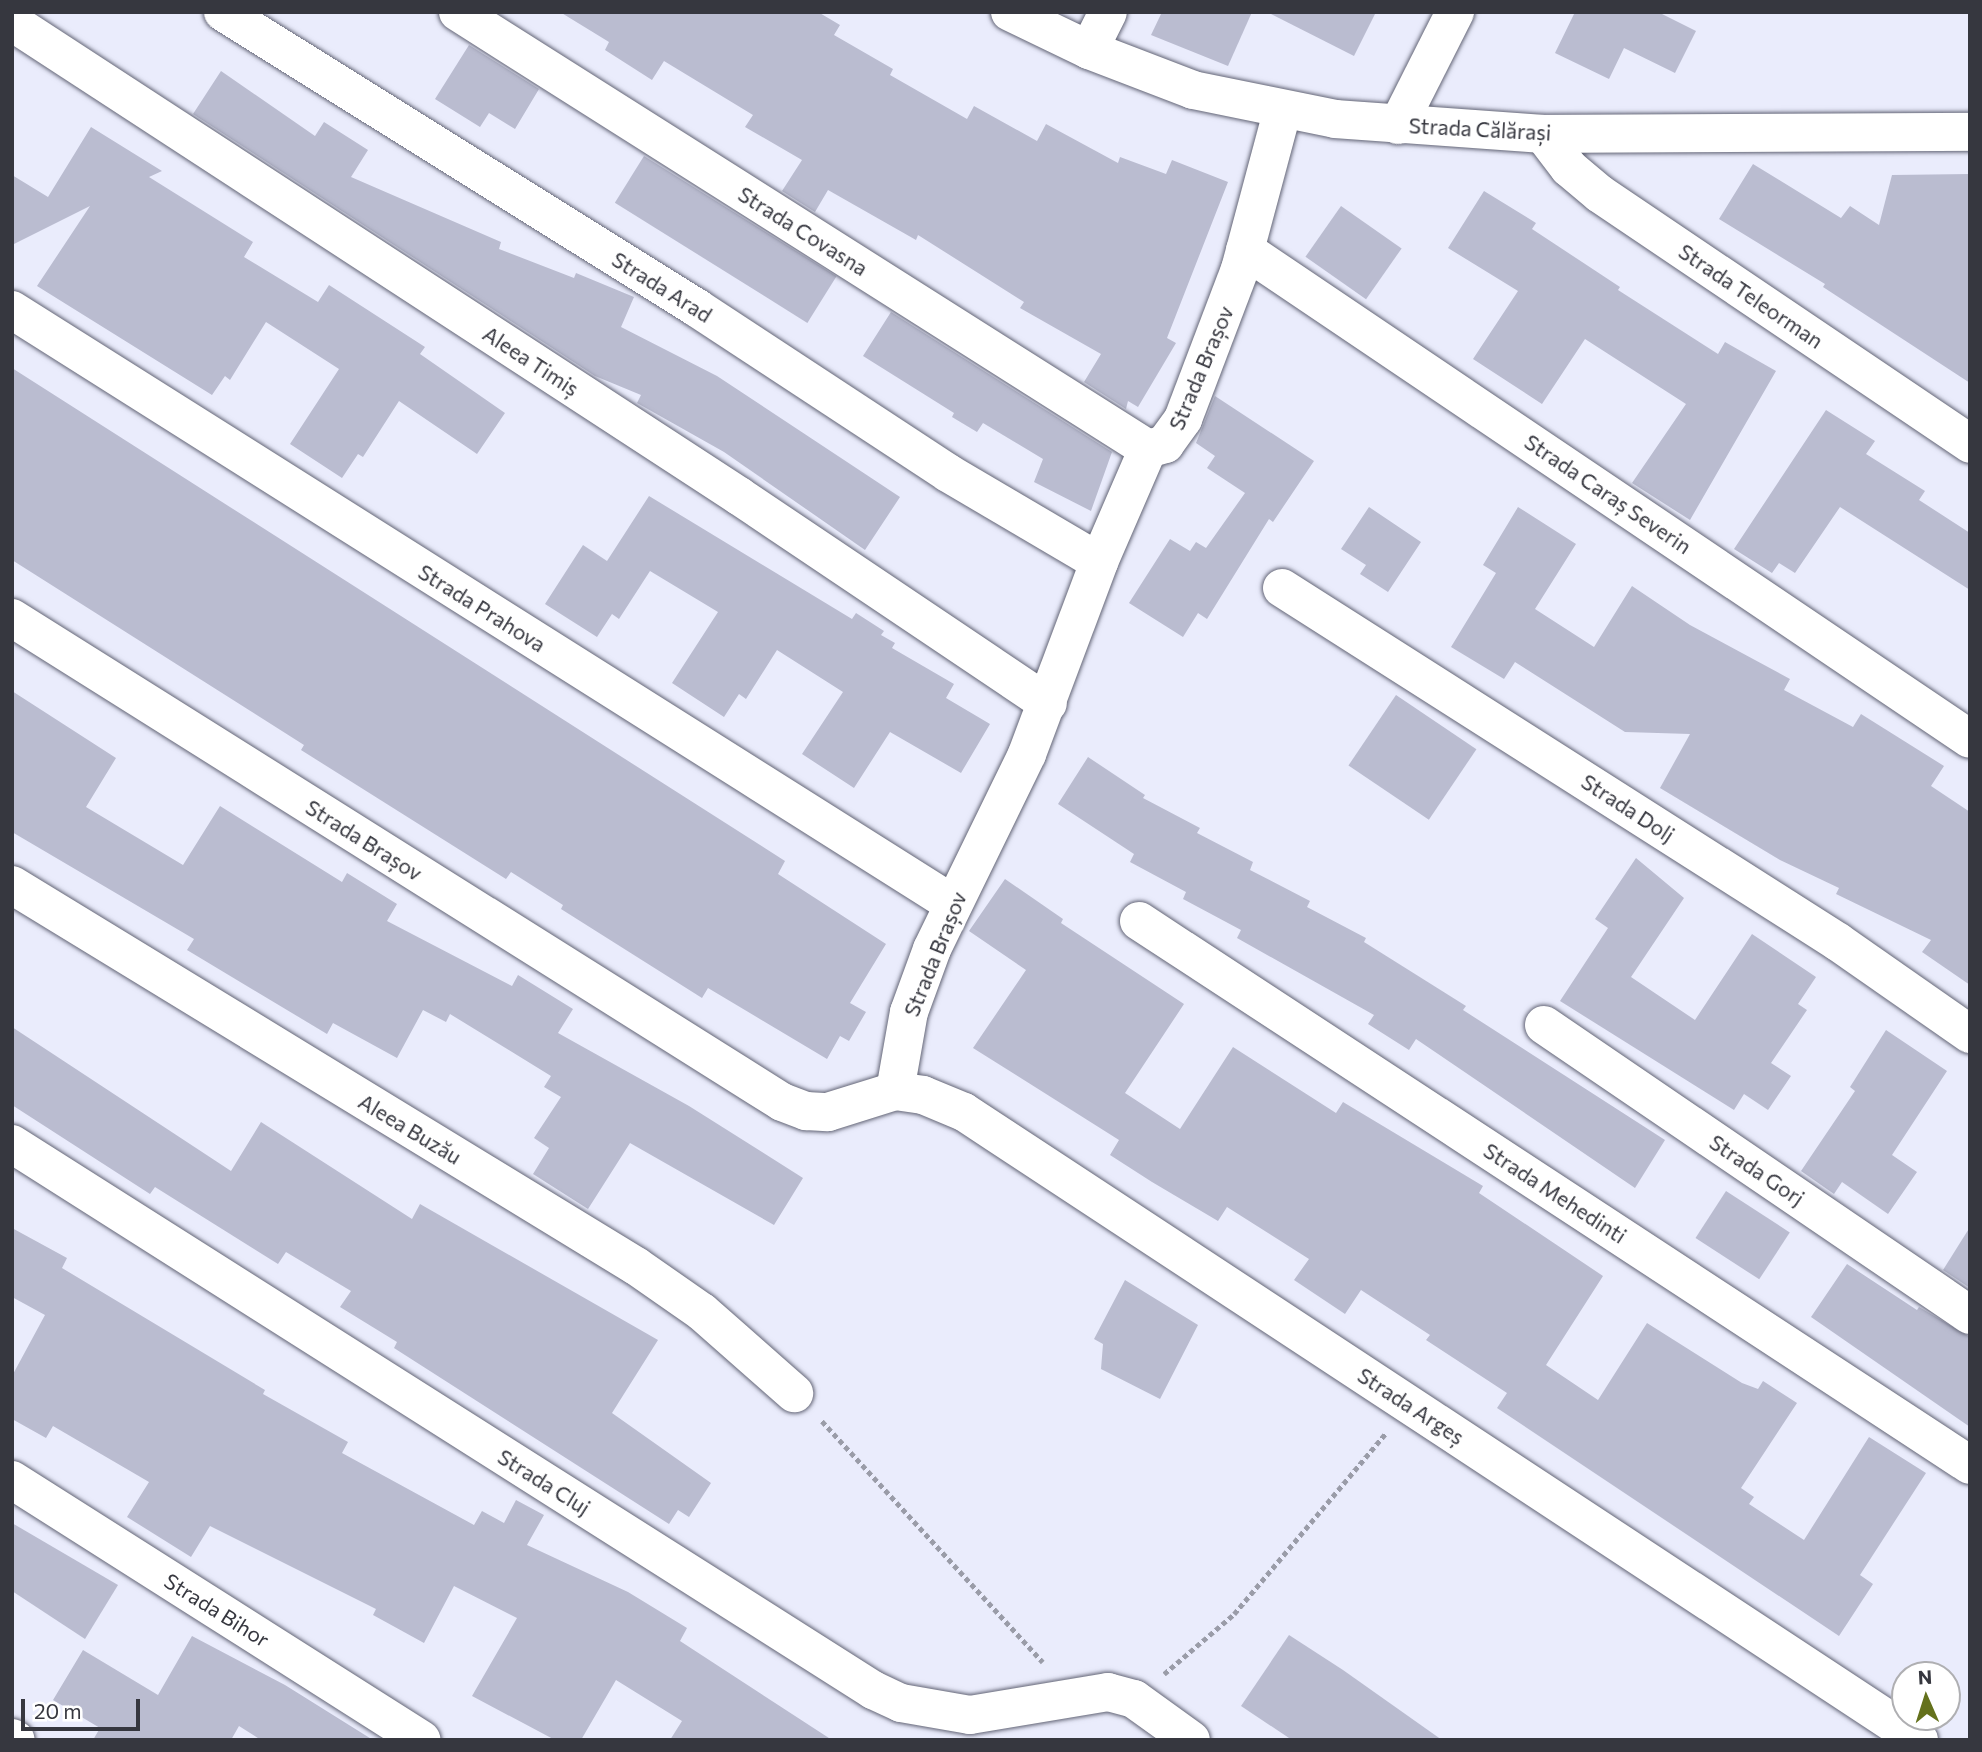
<!DOCTYPE html>
<meta charset="utf-8">
<style>
body{margin:0}
#map{position:relative;width:1982px;height:1752px;overflow:hidden;background:#eaecfc;font-family:Commissioner,sans-serif}
div>[style]{position:absolute}
[style*='--x']{left:calc(var(--x)*1px);top:calc(var(--y)*1px);width:calc(var(--w)*1px);rotate:calc(var(--a)*1deg)}
.building>*{inset:0;background:#babcd0;transform-origin:0 0}
.path>*{height:4.5px;margin-top:-2.25px;transform-origin:0;background:repeating-linear-gradient(90deg,#9a9ca8 0 5px,transparent 0 8.5px)}
.roads{filter:drop-shadow(0 0 2px #636576) drop-shadow(0 0 2px #636576)}
.minor>*{height:38px;margin:-19px;padding:0 19px;transform-origin:19px;border-radius:19px;background:#fff}
span{translate:-50% -50%;white-space:nowrap;text-align:center;line-height:1.15;-webkit-text-stroke:5px #fff;paint-order:stroke}
.street-label{font-size:21px;color:#36373f}
.frame{position:absolute;inset:0;border:14px solid #36373f;pointer-events:none}
.north{position:absolute;left:1891px;top:1661px;width:70px;height:70px;box-sizing:border-box;background:#fff;border:2px solid #afafb2;border-radius:50%;rotate:357deg;font-size:19px;font-weight:700;line-height:28px;text-align:center;color:#36373f}
.north::after{content:'';display:block;margin:auto;width:24px;height:32px;background:#64711c;clip-path:polygon(50% 0,100% 100%,50% 72%,0 100%)}
.scale{position:absolute;left:21px;top:1699px;width:119px;height:32px;box-sizing:border-box;border:4px solid #36373f;border-top:0;padding-left:9px;font-size:21px;line-height:24px;white-space:nowrap;color:#36373f;-webkit-text-stroke:5px #fff;paint-order:stroke}
</style>
<div id="map">
<div class="building">
<i style="clip-path:polygon(560px 12px,818px 12px,840px 25px,834px 35px,893px 69px,890px 75px,967px 119px,974px 106px,1037px 141px,1046px 124px,1118px 163px,1120px 157px,1166px 174px,1172px 160px,1228px 182px,1167px 338px,1176px 343px,1138px 407px,1128px 401px,1126px 409px,1084px 382px,1101px 354px,1020px 308px,1024px 302px,918px 235px,916px 240px,828px 190px,815px 212px,782px 191px,802px 160px,745px 127px,753px 115px,664px 61px,652px 80px,605px 50px,609px 42px)"></i>
<i style="clip-path:polygon(1162px 12px,1252px 12px,1228px 66px,1151px 35px)"></i>
<i style="clip-path:polygon(1267px 12px,1376px 12px,1354px 56px)"></i>
<i style="clip-path:polygon(1575px 12px,1658px 12px,1696px 31px,1675px 73px,1624px 48px,1609px 79px,1555px 53px)"></i>
<i style="clip-path:polygon(469px 45px,539px 89px,515px 129px,489px 113px,480px 127px,435px 99px)"></i>
<i style="clip-path:polygon(221px 71px,315px 136px,324px 122px,368px 150px,351px 177px,501px 242px,499px 249px,574px 278px,576px 273px,634px 297px,621px 327px,717px 376px,900px 497px,865px 550px,724px 452px,637px 403px,641px 395px,595px 376px,193px 114px)"></i>
<i style="clip-path:polygon(91px 127px,162px 171px,149px 177px,253px 242px,244px 257px,318px 302px,329px 285px,425px 347px,420px 354px,505px 413px,477px 454px,399px 401px,363px 457px,358px 454px,342px 478px,290px 444px,339px 369px,266px 322px,230px 380px,225px 376px,212px 395px,37px 286px,90px 206px,12px 245px,12px 175px,48px 197px)"></i>
<i style="left:644px;top:156px;width:227px;height:55px;rotate:32deg"></i>
<i style="clip-path:polygon(1753px 164px,1841px 218px,1850px 206px,1879px 225px,1892px 175px,1970px 174px,1970px 383px,1823px 287px,1825px 284px,1719px 219px)"></i>
<i style="clip-path:polygon(1484px 191px,1536px 223px,1532px 229px,1620px 287px,1618px 290px,1718px 354px,1725px 342px,1776px 371px,1690px 520px,1632px 483px,1686px 404px,1585px 339px,1542px 404px,1473px 359px,1518px 291px,1448px 248px)"></i>
<i style="left:1341px;top:206px;width:74px;height:62px;rotate:35deg"></i>
<i style="clip-path:polygon(891px 312px,1112px 452px,1091px 511px,1034px 482px,1043px 459px,983px 423px,977px 432px,952px 417px,954px 413px,863px 356px)"></i>
<i style="clip-path:polygon(12px 368px,785px 861px,778px 874px,886px 944px,850px 1003px,866px 1012px,849px 1041px,840px 1036px,827px 1059px,708px 988px,702px 998px,561px 909px,563px 905px,511px 872px,506px 879px,301px 750px,304px 745px,12px 560px)"></i>
<i style="clip-path:polygon(1215px 396px,1314px 461px,1273px 522px,1269px 519px,1207px 619px,1198px 613px,1183px 637px,1129px 603px,1170px 539px,1190px 551px,1196px 542px,1206px 548px,1245px 493px,1207px 468px,1215px 456px,1196px 443px)"></i>
<i style="clip-path:polygon(1826px 410px,1875px 441px,1866px 454px,1925px 491px,1919px 500px,1970px 533px,1970px 590px,1840px 507px,1795px 573px,1779px 563px,1772px 573px,1734px 549px)"></i>
<i style="clip-path:polygon(649px 496px,852px 619px,856px 613px,884px 631px,881px 635px,895px 643px,892px 648px,954px 684px,946px 698px,990px 724px,961px 773px,890px 732px,854px 788px,802px 754px,843px 692px,777px 650px,746px 699px,739px 694px,724px 717px,672px 683px,718px 612px,650px 571px,619px 619px,612px 614px,597px 637px,545px 604px,583px 545px,607px 561px)"></i>
<i style="clip-path:polygon(1369px 507px,1421px 542px,1388px 592px,1360px 574px,1366px 565px,1341px 549px)"></i>
<i style="clip-path:polygon(1518px 507px,1576px 544px,1535px 609px,1594px 647px,1632px 586px,1690px 625px,1790px 679px,1784px 690px,1853px 727px,1861px 714px,1944px 766px,1931px 786px,1970px 812px,1970px 985px,1922px 952px,1931px 940px,1836px 894px,1839px 888px,1780px 860px,1660px 788px,1690px 734px,1625px 732px,1515px 662px,1504px 679px,1451px 647px,1496px 573px,1483px 565px)"></i>
<i style="clip-path:polygon(12px 691px,116px 758px,86px 807px,183px 865px,220px 806px,342px 882px,347px 873px,397px 904px,387px 921px,512px 986px,518px 975px,573px 1009px,558px 1033px,689px 1106px,803px 1178px,774px 1225px,630px 1143px,588px 1209px,533px 1174px,549px 1148px,534px 1138px,561px 1097px,544px 1087px,551px 1076px,450px 1014px,446px 1022px,423px 1010px,397px 1058px,333px 1023px,327px 1034px,187px 950px,194px 939px,12px 832px)"></i>
<i style="left:1396px;top:695px;width:97px;height:85px;rotate:34deg"></i>
<i style="clip-path:polygon(1088px 757px,1145px 795px,1143px 798px,1200px 828px,1197px 833px,1253px 862px,1250px 870px,1310px 901px,1307px 907px,1366px 938px,1364px 942px,1466px 1006px,1463px 1010px,1665px 1140px,1635px 1188px,1416px 1039px,1409px 1050px,1368px 1024px,1374px 1015px,1237px 938px,1241px 930px,1183px 899px,1186px 892px,1130px 862px,1134px 854px,1058px 804px)"></i>
<i style="clip-path:polygon(1636px 858px,1684px 898px,1631px 977px,1695px 1020px,1752px 934px,1816px 977px,1798px 1004px,1807px 1010px,1771px 1063px,1791px 1076px,1768px 1110px,1744px 1094px,1734px 1110px,1560px 1001px,1608px 928px,1595px 919px)"></i>
<i style="clip-path:polygon(1005px 879px,1063px 919px,1061px 923px,1184px 1004px,1125px 1093px,1180px 1129px,1233px 1047px,1336px 1113px,1343px 1102px,1483px 1186px,1479px 1193px,1603px 1276px,1546px 1365px,1598px 1400px,1647px 1323px,1742px 1383px,1758px 1389px,1763px 1381px,1797px 1403px,1741px 1488px,1754px 1497px,1749px 1504px,1804px 1540px,1869px 1437px,1926px 1473px,1860px 1575px,1873px 1584px,1839px 1636px,1497px 1408px,1507px 1393px,1426px 1340px,1430px 1335px,1361px 1290px,1345px 1314px,1294px 1280px,1309px 1259px,1227px 1207px,1218px 1221px,1152px 1182px,1110px 1155px,1119px 1140px,973px 1048px,1026px 970px,969px 931px)"></i>
<i style="clip-path:polygon(12px 1027px,231px 1171px,261px 1122px,412px 1219px,420px 1204px,658px 1340px,612px 1413px,711px 1483px,689px 1517px,678px 1510px,669px 1524px,394px 1348px,397px 1342px,340px 1307px,351px 1291px,286px 1252px,278px 1264px,155px 1187px,150px 1194px,12px 1105px)"></i>
<i style="clip-path:polygon(1886px 1030px,1947px 1071px,1892px 1155px,1917px 1172px,1888px 1214px,1842px 1182px,1834px 1194px,1801px 1171px,1855px 1091px,1850px 1087px)"></i>
<i style="left:1726px;top:1191px;width:76px;height:56px;rotate:33deg"></i>
<i style="clip-path:polygon(1970px 1227px,1970px 1288px,1943px 1270px)"></i>
<i style="clip-path:polygon(12px 1228px,67px 1258px,62px 1268px,265px 1390px,263px 1394px,348px 1442px,342px 1453px,474px 1525px,482px 1511px,504px 1523px,516px 1500px,544px 1515px,527px 1545px,628px 1592px,687px 1628px,680px 1641px,832px 1740px,670px 1740px,682px 1721px,616px 1680px,581px 1740px,555px 1740px,472px 1696px,517px 1618px,454px 1586px,424px 1643px,373px 1615px,376px 1609px,210px 1526px,191px 1557px,127px 1517px,149px 1482px,53px 1426px,46px 1438px,12px 1419px,12px 1376px,45px 1315px,12px 1297px)"></i>
<i style="clip-path:polygon(1847px 1264px,1917px 1310px,1919px 1307px,1970px 1337px,1970px 1427px,1811px 1317px)"></i>
<i style="clip-path:polygon(1125px 1280px,1198px 1325px,1160px 1399px,1101px 1369px,1103px 1344px,1094px 1339px)"></i>
<i style="clip-path:polygon(12px 1523px,118px 1585px,85px 1639px,12px 1591px)"></i>
<i style="clip-path:polygon(1289px 1635px,1343px 1670px,1442px 1740px,1292px 1740px,1241px 1706px)"></i>
<i style="clip-path:polygon(192px 1636px,285px 1685px,373px 1740px,261px 1740px,239px 1726px,231px 1740px,93px 1740px,100px 1728px,53px 1700px,83px 1650px,158px 1695px)"></i>
</div>
<div class="path">
<i style="--x:822;--y:1421;--w:327;--a:47.5"></i>
<i style="--x:1164;--y:1674;--w:92;--a:-40.6"></i>
<i style="--x:1234;--y:1614;--w:235;--a:-50"></i>
</div>
<div class="roads">
<div class="minor">
<i style="--x:223;--y:12;--w:559;--a:31.98"></i>
<i style="--x:697;--y:308;--w:300;--a:33.3"></i>
<i style="--x:948;--y:473;--w:175;--a:30.5"></i>
<i style="--x:458;--y:12;--w:817;--a:32.35"></i>
<i style="--x:1010;--y:12;--w:88;--a:25.7"></i>
<i style="--x:1089;--y:50;--w:111;--a:21"></i>
<i style="--x:1193;--y:90;--w:145;--a:11.5"></i>
<i style="--x:1335;--y:119;--w:209;--a:4.1"></i>
<i style="--x:1543;--y:134;--w:427;--a:-0.3"></i>
<i style="--x:12;--y:22;--w:868;--a:33.1"></i>
<i style="--x:739;--y:496;--w:372;--a:33.9"></i>
<i style="--x:1089;--y:50;--w:42;--a:-63.4"></i>
<i style="--x:1398;--y:125;--w:127;--a:-63.2"></i>
<i style="--x:1543;--y:134;--w:43;--a:52.6"></i>
<i style="--x:1569;--y:168;--w:40;--a:40"></i>
<i style="--x:1600;--y:194;--w:447;--a:34"></i>
<i style="--x:1245;--y:250;--w:874;--a:34"></i>
<i style="--x:12;--y:310;--w:1113;--a:32.26"></i>
<i style="--x:1282;--y:588;--w:659;--a:32.48"></i>
<i style="--x:1838;--y:942;--w:161;--a:34.9"></i>
<i style="--x:12;--y:618;--w:909;--a:32.15"></i>
<i style="--x:782;--y:1102;--w:26;--a:21"></i>
<i style="--x:806;--y:1111;--w:22;--a:3"></i>
<i style="--x:828;--y:1112;--w:70;--a:-17.4"></i>
<i style="--x:895;--y:1091;--w:28;--a:8"></i>
<i style="--x:923;--y:1095;--w:44;--a:22.5"></i>
<i style="--x:964;--y:1112;--w:1143;--a:33.33"></i>
<i style="--x:12;--y:885;--w:731;--a:31.41"></i>
<i style="--x:636;--y:1266;--w:80;--a:34.9"></i>
<i style="--x:702;--y:1312;--w:123;--a:41.4"></i>
<i style="--x:1139;--y:921;--w:993;--a:33.21"></i>
<i style="--x:1544;--y:1025;--w:515;--a:34.25"></i>
<i style="--x:895;--y:1091;--w:80;--a:-80"></i>
<i style="--x:909;--y:1012;--w:67;--a:-69.9"></i>
<i style="--x:932;--y:949;--w:217;--a:-64"></i>
<i style="--x:1027;--y:754;--w:205;--a:-69.4"></i>
<i style="--x:1099;--y:562;--w:123;--a:-66.6"></i>
<i style="--x:1148;--y:449;--w:18;--a:-16"></i>
<i style="--x:1165;--y:444;--w:31;--a:-54"></i>
<i style="--x:1183;--y:419;--w:160;--a:-69.2"></i>
<i style="--x:1240;--y:269;--w:163;--a:-75"></i>
<i style="--x:12;--y:1144;--w:1020;--a:32.38"></i>
<i style="--x:873;--y:1690;--w:31;--a:25"></i>
<i style="--x:901;--y:1703;--w:70;--a:9.9"></i>
<i style="--x:970;--y:1715;--w:140;--a:-9.5"></i>
<i style="--x:1108;--y:1692;--w:27;--a:15"></i>
<i style="--x:1134;--y:1699;--w:70;--a:35.7"></i>
<i style="--x:12;--y:1480;--w:485;--a:32.4"></i>
<i style="--x:12;--y:1738;--w:4;--a:27"></i>
</div>
</div>
<div class="street-label">
<span style="left:1480px;top:129px;rotate:3deg">Strada Călărași</span>
<span style="left:803px;top:231px;rotate:32deg">Strada Covasna</span>
<span style="left:662px;top:287px;rotate:32deg">Strada Arad</span>
<span style="left:1751px;top:296px;rotate:34deg">Strada Teleorman</span>
<span style="left:531px;top:361px;rotate:33deg">Aleea Timiș</span>
<span style="left:1201px;top:368px;rotate:-67deg">Strada Brașov</span>
<span style="left:1608px;top:494px;rotate:34deg">Strada Caraș Severin</span>
<span style="left:482px;top:608px;rotate:32deg">Strada Prahova</span>
<span style="left:1628px;top:808px;rotate:33deg">Strada Dolj</span>
<span style="left:364px;top:840px;rotate:32deg">Strada Brașov</span>
<span style="left:935px;top:954px;rotate:-68deg">Strada Brașov</span>
<span style="left:410px;top:1129px;rotate:31deg">Aleea Buzău</span>
<span style="left:1757px;top:1170px;rotate:34deg">Strada Gorj</span>
<span style="left:1555px;top:1193px;rotate:33deg">Strada Mehedinti</span>
<span style="left:1411px;top:1406px;rotate:33deg">Strada Argeș</span>
<span style="left:544px;top:1482px;rotate:32deg">Strada Cluj</span>
<span style="left:217px;top:1610px;rotate:32deg">Strada Bihor</span>
</div>
<div class="frame"></div>
<div class="north">N</div>
<div class="scale">20 m</div>
</div>
